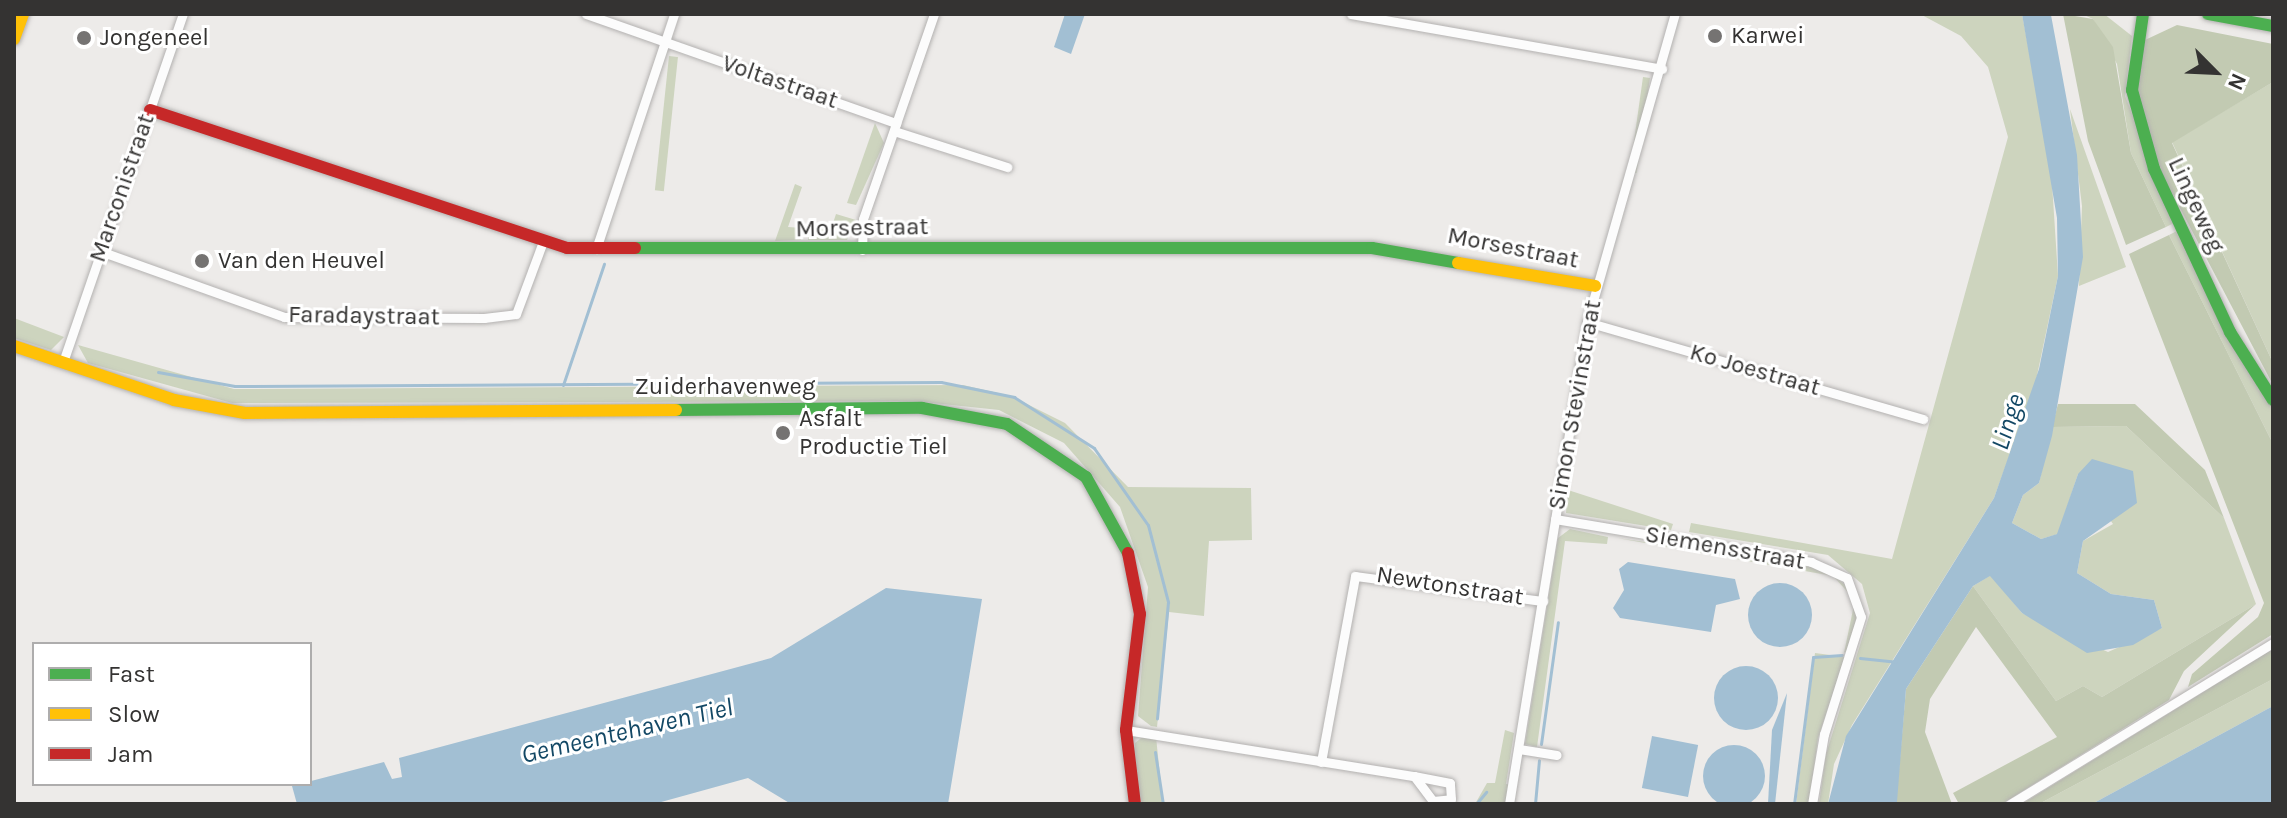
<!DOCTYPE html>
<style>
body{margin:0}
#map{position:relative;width:2287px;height:818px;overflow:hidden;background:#edebe9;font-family:Karla,sans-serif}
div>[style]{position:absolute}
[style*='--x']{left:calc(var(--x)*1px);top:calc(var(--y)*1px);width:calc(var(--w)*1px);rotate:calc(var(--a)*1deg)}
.green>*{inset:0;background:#cdd4be;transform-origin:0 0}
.forest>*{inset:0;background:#c2cab2}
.water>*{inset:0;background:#a2bfd3;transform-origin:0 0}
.round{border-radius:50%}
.stream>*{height:3px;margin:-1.5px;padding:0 1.5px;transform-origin:1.5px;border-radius:1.5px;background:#a2bfd3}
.roads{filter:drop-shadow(0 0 2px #b3b1b0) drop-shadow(0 0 2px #b3b1b0)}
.street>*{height:9px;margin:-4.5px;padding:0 4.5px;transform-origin:4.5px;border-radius:4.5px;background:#fcfcfc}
.fast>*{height:12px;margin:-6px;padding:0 6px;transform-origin:6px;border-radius:6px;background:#4caf50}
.slow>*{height:12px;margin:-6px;padding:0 6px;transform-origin:6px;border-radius:6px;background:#ffc107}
.jam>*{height:12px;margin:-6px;padding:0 6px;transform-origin:6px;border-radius:6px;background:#c62828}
.dots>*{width:22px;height:22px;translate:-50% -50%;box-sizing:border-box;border:4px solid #fff;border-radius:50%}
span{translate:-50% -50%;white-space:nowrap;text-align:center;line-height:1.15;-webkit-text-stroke:6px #fff;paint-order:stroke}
.poi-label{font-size:24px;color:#343332}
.left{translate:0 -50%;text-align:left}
.street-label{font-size:24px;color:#343332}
.water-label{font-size:26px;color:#134865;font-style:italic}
.frame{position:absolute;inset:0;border:16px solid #343332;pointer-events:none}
.legend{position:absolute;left:32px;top:642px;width:280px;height:144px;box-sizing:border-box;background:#fff;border:2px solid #aeadad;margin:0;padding:10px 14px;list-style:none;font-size:24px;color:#343332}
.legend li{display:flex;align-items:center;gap:16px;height:40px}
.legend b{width:40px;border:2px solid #aeadad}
.north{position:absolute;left:2175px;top:32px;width:80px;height:80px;-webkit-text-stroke:6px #fff;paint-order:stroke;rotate:114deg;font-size:22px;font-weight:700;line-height:32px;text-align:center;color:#343332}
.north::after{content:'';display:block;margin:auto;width:28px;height:36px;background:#343332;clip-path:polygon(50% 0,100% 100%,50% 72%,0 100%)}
</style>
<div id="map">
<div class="green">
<i style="clip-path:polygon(1920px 14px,2022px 14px,2051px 168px,2058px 276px,2035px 385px,1994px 498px,1852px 725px,1834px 764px,1828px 804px,1819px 804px,1826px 754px,1870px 613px,1862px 584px,1828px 555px,1689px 532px,1691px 523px,1892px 559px,2008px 137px,1988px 67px,1961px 36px)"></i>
<i style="clip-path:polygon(2082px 14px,2104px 14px,2132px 36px,2125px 96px,2176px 222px,2166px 227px,2131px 153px,2117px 64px,2093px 19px)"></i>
<i style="left:669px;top:56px;width:9px;height:135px;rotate:6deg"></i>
<i style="left:1643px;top:77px;width:7px;height:96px;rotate:8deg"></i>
<i style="clip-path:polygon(2273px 82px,2273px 363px,2172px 142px)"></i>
<i style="clip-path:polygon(2070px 109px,2126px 267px,2079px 286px,2082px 206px)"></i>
<i style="clip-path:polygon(875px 123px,884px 143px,856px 205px,847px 203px)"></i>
<i style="clip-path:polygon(795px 184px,802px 187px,788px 227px,802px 228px,801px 240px,775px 241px)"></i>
<i style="clip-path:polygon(836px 214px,856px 220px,847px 240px,808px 240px,809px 227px,832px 226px)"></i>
<i style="clip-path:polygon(2179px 230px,2273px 403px,2273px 444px,2169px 235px)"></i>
<i style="clip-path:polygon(14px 318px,64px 337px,51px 350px,14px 338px)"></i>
<i style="clip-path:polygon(78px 345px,234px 389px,963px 385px,1011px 396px,1065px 423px,1128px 487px,1251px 488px,1252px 540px,1209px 541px,1204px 616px,1169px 612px,1157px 727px,1151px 726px,1138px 716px,1148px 587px,1120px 507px,1064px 443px,999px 410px,914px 401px,232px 403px,88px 363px)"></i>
<i style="clip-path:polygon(2126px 426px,2224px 518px,2256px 604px,2102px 697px,2083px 686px,2056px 701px,1973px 586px,1991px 575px,2022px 613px,2108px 652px,2162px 628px,2154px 600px,2111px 594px,2077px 573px,2083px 541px,2113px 524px,2078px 474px,2058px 534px,2041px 539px,2012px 523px,2023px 495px,2039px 483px,2052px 427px)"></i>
<i style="clip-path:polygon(1568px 490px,1673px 524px,1671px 530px,1566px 513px)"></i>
<i style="clip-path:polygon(1570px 529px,1608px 537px,1607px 544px,1565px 541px,1537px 747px,1525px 744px,1558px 538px)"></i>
<i style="clip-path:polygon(1617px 538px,1820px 567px,1853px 590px,1859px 612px,1854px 643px,1844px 653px,1855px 600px,1833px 576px)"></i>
<i style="clip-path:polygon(1815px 653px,1845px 657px,1818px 738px,1809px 804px,1796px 804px)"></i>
<i style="clip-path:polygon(2273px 679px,2273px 706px,2092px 804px,2039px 804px)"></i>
<i style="clip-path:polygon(1505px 730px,1514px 733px,1506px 784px,1515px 785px,1511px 804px,1475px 804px,1487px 783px,1495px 783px)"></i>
<i style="clip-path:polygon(1145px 735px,1156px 737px,1163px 804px,1142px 804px,1133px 772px,1135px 743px)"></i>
</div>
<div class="forest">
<i style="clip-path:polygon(2063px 14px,2093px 19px,2113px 47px,2131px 153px,2166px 227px,2126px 245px,2088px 141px)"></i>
<i style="clip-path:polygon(2177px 25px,2273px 44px,2273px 82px,2172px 143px,2273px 363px,2273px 385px,2160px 170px,2136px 93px,2145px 40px)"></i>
<i style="clip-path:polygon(2169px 235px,2273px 444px,2273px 634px,2188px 687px,2192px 674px,2258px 617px,2264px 603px,2129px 254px)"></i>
<i style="clip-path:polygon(2058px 404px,2135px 404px,2205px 470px,2224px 518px,2126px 426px,2052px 427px)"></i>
<i style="clip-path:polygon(1973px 586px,2056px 701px,2083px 686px,2102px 697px,2256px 604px,2184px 671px,2169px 700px,2002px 804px,1959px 804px,1953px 793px,2057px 737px,1976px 627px,1930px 699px,1925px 732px,1952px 804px,1896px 804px,1906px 689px)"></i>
<i style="clip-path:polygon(2273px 649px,2273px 679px,2039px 804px,2022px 804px)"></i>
</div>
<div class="water">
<i style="clip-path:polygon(1065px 14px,1085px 14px,1071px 54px,1054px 47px)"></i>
<i style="clip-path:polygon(2022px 14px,2051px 15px,2077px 155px,2083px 257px,2052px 436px,2039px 483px,2023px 495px,2012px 523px,2041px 539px,2057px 534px,2078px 474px,2092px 459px,2133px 471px,2137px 503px,2083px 541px,2077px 573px,2111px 594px,2154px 600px,2162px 628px,2133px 645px,2087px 653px,2022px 613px,1990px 576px,1973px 586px,1906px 689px,1897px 802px,1828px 804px,1846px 736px,1994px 498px,2039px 369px,2058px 276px,2057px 218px)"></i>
<i style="clip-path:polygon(1628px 562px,1735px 579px,1740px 599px,1716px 605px,1711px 632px,1620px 618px,1613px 608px,1624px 590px,1619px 569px)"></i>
<i class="round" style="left:1748px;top:583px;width:64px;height:64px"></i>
<i style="clip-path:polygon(886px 588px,982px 599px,948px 804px,791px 804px,748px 778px,654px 804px,297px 804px,292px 786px,384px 762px,392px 779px,402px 777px,399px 758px,771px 658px)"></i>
<i class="round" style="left:1714px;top:666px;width:64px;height:64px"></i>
<i style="clip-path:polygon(1787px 693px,1775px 804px,1768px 804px,1772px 730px)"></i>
<i style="clip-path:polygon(2273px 706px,2273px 804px,2092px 804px)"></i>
<i style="left:1652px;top:736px;width:47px;height:53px;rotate:11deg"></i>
<i class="round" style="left:1703px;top:745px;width:62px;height:62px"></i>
</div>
<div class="stream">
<i style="--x:158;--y:372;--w:78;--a:10.3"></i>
<i style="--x:235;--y:386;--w:706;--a:-0.32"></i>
<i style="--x:941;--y:382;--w:75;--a:11.6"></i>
<i style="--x:1014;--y:397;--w:95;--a:32.5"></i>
<i style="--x:1094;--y:448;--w:94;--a:55"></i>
<i style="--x:1148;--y:525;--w:80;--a:75.4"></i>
<i style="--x:1168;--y:602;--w:117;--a:95.4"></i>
<i style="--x:563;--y:385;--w:128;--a:-71.3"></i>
<i style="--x:1860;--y:658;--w:36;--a:6"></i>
<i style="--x:1541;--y:744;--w:123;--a:-82.1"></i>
<i style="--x:1155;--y:752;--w:53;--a:81.3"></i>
<i style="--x:1476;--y:804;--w:16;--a:-50"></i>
<i style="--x:1535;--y:804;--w:44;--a:-84.8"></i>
<i style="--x:1794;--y:804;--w:148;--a:-82.6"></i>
<i style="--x:1813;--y:657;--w:29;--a:-4"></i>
</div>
<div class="roads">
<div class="street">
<i style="--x:586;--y:14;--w:329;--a:19.4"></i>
<i style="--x:1351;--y:14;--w:316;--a:10"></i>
<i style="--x:894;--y:131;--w:119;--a:17.7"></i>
<i style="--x:596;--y:249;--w:248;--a:-71.6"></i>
<i style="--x:862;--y:250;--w:31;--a:-88"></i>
<i style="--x:863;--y:219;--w:217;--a:-70.9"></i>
<i style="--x:100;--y:251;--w:195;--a:19.7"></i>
<i style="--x:284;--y:317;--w:200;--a:0.3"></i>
<i style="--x:484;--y:318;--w:32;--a:-7"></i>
<i style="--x:516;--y:314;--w:75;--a:-69.6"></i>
<i style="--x:1587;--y:322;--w:350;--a:16.1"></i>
<i style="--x:63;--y:362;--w:368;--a:-71"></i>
<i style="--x:1555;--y:519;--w:260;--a:9.5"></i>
<i style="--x:1811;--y:562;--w:39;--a:24"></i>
<i style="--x:1847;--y:578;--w:41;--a:70.3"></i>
<i style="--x:1861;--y:617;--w:123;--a:107.5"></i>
<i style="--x:1824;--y:734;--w:71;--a:99.7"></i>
<i style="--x:1126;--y:730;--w:292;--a:9.1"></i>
<i style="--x:1414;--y:776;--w:31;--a:53"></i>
<i style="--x:1433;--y:801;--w:18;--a:-6"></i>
<i style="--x:1451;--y:799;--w:16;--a:-94"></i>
<i style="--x:1450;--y:783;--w:37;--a:-169"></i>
<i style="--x:1519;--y:749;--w:38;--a:9"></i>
<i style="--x:1321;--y:762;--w:189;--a:-79.6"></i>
<i style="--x:1355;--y:576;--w:190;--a:7.6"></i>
<i style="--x:1509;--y:804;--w:488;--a:-80.8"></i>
<i style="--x:1587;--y:322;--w:320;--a:-74.1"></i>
<i style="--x:2010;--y:804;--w:308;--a:-31.5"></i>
</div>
<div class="fast">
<i style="--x:2143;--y:14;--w:77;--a:98.2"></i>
<i style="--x:2132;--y:90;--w:82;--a:74.4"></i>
<i style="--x:2154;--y:169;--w:180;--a:65"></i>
<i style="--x:2230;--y:332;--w:80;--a:57.7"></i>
<i style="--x:2208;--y:14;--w:66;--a:10.5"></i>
<i style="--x:635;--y:248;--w:737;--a:0"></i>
<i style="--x:1372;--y:248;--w:87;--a:9.9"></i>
<i style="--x:676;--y:410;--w:246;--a:-0.5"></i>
<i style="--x:922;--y:408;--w:86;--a:10.7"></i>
<i style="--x:1007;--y:424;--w:95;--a:33.9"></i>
<i style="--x:1086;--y:477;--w:87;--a:61.1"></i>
</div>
<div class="slow">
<i style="--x:14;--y:39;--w:27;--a:-70"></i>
<i style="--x:1458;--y:263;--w:139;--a:9.5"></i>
<i style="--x:14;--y:346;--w:169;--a:18.6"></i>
<i style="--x:174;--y:400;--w:72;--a:10.4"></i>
<i style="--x:245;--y:413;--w:431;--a:-0.4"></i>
</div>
<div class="jam">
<i style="--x:150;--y:110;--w:439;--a:18.3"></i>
<i style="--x:567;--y:248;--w:68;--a:0"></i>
<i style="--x:1128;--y:553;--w:62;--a:78.9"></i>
<i style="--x:1140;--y:614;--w:117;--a:96.9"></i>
<i style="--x:1126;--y:730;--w:75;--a:83.1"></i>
</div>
</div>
<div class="dots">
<i style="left:1715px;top:36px;background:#757372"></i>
<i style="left:84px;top:38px;background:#757372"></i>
<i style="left:202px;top:261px;background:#757372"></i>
<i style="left:783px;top:433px;background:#757372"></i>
</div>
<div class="poi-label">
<span class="left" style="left:1731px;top:36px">Karwei</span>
<span class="left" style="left:100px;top:38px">Jongeneel</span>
<span class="left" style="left:218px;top:261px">Van den Heuvel</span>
<span class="left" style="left:799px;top:433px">Asfalt<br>Productie Tiel</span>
</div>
<div class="street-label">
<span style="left:780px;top:82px;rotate:19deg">Voltastraat</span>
<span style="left:122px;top:188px;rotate:-71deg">Marconistraat</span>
<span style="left:2196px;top:205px;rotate:65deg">Lingeweg</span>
<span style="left:862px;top:228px;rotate:-1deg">Morsestraat</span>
<span style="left:1513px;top:248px;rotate:11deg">Morsestraat</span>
<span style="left:364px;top:316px;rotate:1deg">Faradaystraat</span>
<span style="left:1755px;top:370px;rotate:16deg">Ko Joestraat</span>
<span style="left:725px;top:387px">Zuiderhavenweg</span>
<span style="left:1575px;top:405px;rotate:-80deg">Simon Stevinstraat</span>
<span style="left:1725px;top:548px;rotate:10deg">Siemensstraat</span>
<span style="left:1450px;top:586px;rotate:9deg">Newtonstraat</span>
</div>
<div class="water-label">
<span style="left:2008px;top:422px;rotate:-72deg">Linge</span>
<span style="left:627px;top:731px;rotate:-13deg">Gemeentehaven Tiel</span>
</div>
<div class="frame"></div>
<ul class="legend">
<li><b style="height:10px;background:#4caf50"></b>Fast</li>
<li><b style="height:10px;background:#ffc107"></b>Slow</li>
<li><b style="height:10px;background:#c62828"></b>Jam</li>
</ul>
<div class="north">N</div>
</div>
